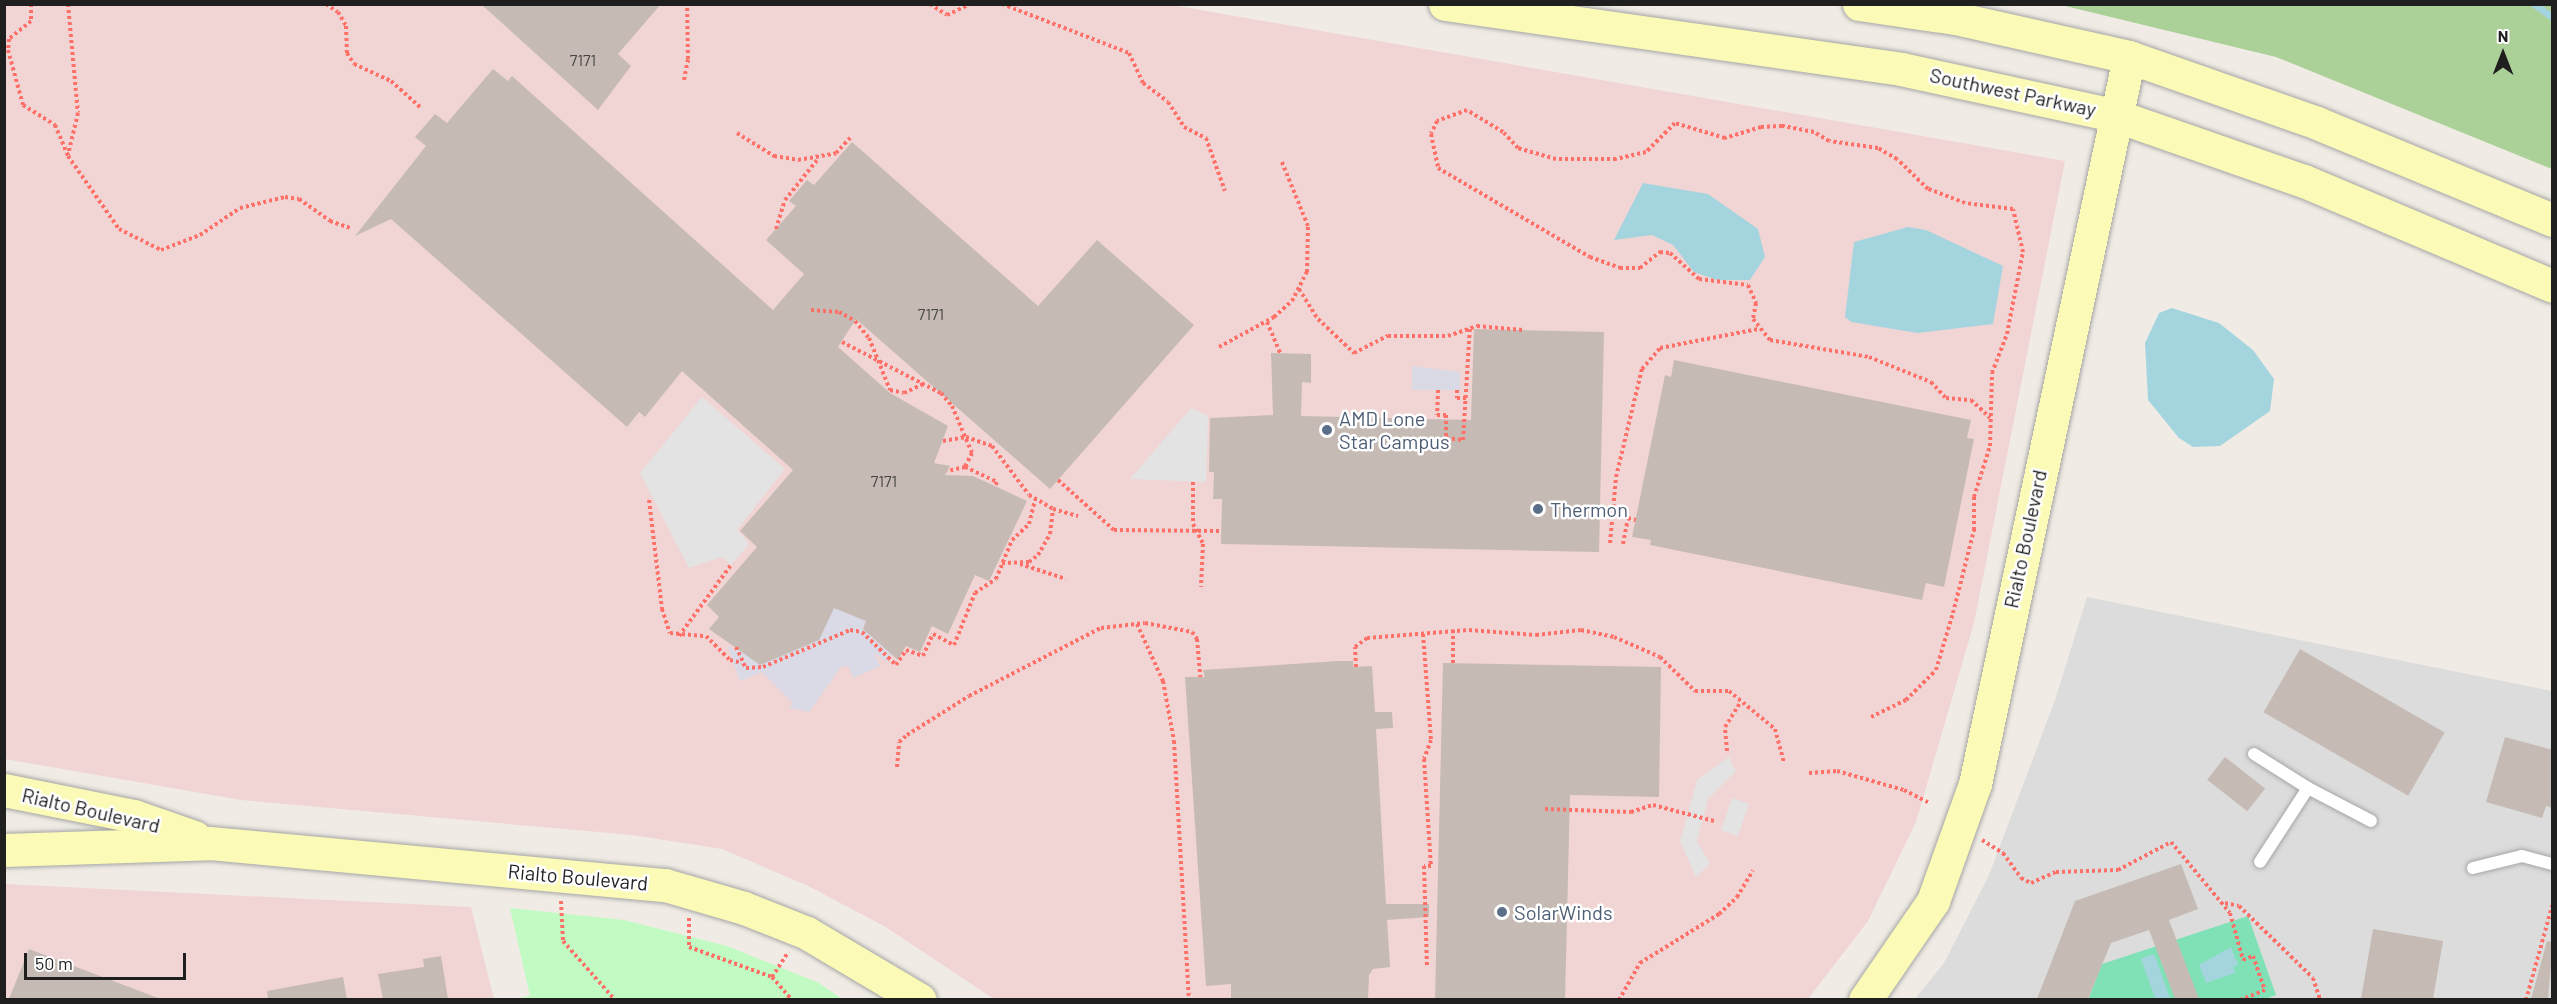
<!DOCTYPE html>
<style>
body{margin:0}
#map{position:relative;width:2557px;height:1004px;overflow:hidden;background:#f0ece5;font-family:Barlow,sans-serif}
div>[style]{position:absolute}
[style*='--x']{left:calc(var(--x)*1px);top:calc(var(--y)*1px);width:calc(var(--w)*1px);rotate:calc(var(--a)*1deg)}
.residential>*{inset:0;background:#dddcdc}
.commercial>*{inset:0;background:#f1d4d4}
.forest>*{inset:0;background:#acd198}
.park>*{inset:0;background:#c1fbc3}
.pitch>*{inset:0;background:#80e1b7}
.parking>*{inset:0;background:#e3e3e3;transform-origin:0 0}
.plaza>*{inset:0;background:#d9dae6}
.water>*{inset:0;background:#a4d5df;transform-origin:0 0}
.stream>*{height:7px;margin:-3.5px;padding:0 3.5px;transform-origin:3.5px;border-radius:3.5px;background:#a4d5df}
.building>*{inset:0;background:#c5bbb4;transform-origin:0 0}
.path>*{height:4px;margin-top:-2px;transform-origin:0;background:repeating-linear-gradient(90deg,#fe7068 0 3px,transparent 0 6px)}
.roads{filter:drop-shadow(0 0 2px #a6a6a6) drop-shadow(0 0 2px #a6a6a6)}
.lane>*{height:12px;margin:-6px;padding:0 6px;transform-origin:6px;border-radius:6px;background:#fff}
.secondary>*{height:33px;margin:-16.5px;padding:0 16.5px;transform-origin:16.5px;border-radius:16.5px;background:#fbfbb7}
.path-bridge>*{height:4px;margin-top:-2px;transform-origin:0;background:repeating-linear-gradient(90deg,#fe7068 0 3px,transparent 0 6px)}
.dots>*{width:16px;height:16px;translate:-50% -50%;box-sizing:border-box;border:3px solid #fff;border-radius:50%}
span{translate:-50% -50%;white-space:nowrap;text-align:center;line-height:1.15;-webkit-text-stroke:5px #fff;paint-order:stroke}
.number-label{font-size:16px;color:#484644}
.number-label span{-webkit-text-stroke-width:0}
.street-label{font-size:20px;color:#1f1f1f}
.service-label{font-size:20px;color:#4e5e75}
.left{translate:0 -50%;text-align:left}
.frame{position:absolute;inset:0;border:6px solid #1f1f1f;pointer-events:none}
.north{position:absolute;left:2473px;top:24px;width:60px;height:60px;-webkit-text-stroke:4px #fff;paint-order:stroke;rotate:0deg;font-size:16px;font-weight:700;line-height:24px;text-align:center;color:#1f1f1f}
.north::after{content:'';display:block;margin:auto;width:21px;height:27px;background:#1f1f1f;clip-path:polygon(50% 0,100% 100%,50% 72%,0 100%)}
.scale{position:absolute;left:24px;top:953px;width:162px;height:27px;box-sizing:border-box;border:3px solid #1f1f1f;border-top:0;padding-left:8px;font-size:18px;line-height:21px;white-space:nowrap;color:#1f1f1f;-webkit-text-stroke:4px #fff;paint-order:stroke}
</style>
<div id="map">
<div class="residential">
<i style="clip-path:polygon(2087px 597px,2552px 691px,2552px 999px,1914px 1000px,1944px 963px,1989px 875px,2055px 700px)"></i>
</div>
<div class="commercial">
<i style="clip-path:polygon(5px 5px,1172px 5px,2065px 161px,1974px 623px,1916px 822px,1868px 921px,1808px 999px,994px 999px,884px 926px,808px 886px,722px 849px,632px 835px,241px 800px,5px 759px)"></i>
<i style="clip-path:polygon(5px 884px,471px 907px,494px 999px,5px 1000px)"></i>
</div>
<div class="forest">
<i style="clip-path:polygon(2061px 5px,2552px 5px,2552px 169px,2276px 57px)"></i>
</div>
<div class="park">
<i style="clip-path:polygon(510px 908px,624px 920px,727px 946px,819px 983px,842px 999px,515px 999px,530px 996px)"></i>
</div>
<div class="pitch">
<i style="clip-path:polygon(2248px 916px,2276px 995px,2263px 1000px,2088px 1000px,2102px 964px)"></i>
</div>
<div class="parking">
<i style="clip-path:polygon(702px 397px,785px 469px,737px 530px,749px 544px,731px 565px,722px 557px,689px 568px,640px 473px)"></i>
<i style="clip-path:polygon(1191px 408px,1208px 416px,1206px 482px,1130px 479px)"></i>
<i style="clip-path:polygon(1729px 757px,1736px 771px,1708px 799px,1697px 841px,1710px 864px,1696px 877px,1680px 841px,1697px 780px)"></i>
<i style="left:1732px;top:798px;width:18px;height:34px;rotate:19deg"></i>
</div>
<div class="plaza">
<i style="clip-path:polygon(1412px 366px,1460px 372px,1460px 390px,1412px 390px)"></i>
<i style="clip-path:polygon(834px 608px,866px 621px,863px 629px,892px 655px,887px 662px,874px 653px,880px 666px,853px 678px,848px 666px,841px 667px,809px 712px,789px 708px,793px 703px,762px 672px,740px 681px,727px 645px,734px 650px)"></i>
</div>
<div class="water">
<i style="clip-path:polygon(1643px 183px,1708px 194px,1758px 229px,1765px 257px,1750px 280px,1717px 280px,1694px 272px,1673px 245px,1652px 235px,1614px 240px)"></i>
<i style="clip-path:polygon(1908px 227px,1926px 230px,2003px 266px,1993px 324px,1917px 333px,1851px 322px,1845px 317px,1854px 242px)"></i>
<i style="clip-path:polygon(2172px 308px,2219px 323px,2253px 350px,2274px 379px,2270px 411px,2220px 446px,2193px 447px,2179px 438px,2148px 400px,2145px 343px,2159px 313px)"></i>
<i style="clip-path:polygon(2231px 947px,2238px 965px,2233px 967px,2235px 973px,2206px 983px,2199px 965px)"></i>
<i style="left:2154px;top:954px;width:48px;height:14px;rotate:70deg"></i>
</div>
<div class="stream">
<i style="--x:2534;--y:4;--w:22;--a:36"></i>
</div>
<div class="building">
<i style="clip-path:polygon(481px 4px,661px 4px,618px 54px,631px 66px,598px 110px)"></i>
<i style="clip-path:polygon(493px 69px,508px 81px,512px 76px,773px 310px,804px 274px,766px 240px,796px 206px,789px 201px,807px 180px,814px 185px,852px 142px,1038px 306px,1097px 240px,1194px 325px,1050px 489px,856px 319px,838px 347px,890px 393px,948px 426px,934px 463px,950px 466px,945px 475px,973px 476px,1027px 501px,989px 581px,975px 575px,948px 634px,932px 626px,920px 652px,906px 646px,898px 660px,863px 629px,866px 621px,834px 608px,819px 640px,760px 665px,709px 629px,719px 617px,707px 605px,757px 547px,740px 531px,793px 470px,682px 371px,645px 417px,639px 412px,627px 427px,391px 219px,355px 236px,426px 146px,415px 137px,435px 114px,447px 123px)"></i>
<i style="clip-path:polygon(1474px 329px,1604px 332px,1599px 552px,1221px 544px,1222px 499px,1213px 499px,1214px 472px,1209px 472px,1210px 418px,1273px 415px,1271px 353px,1311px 354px,1311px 383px,1302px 382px,1301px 416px,1471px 420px)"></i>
<i style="clip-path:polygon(1674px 360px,1971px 420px,1967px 438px,1974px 439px,1944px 587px,1926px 583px,1922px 600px,1650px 545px,1651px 540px,1632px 537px,1665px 375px,1671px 377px)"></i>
<i style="left:2300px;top:649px;width:167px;height:73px;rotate:30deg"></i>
<i style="clip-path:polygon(1338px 661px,1353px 661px,1353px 667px,1372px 666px,1375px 712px,1392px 712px,1393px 728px,1376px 729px,1386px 904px,1429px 904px,1429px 917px,1387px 920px,1390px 967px,1373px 969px,1369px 975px,1368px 999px,1231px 999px,1231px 984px,1206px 986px,1185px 677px,1205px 677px,1203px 670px)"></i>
<i style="clip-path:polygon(1443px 663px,1661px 667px,1659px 797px,1570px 795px,1565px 999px,1435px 999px)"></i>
<i style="clip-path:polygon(2505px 737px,2553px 750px,2553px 808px,2546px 806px,2542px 818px,2486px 802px)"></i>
<i style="left:2225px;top:757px;width:51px;height:29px;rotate:38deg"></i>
<i style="clip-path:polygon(2181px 864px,2198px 909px,2169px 920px,2199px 999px,2175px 999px,2149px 930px,2111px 943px,2088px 999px,2037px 999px,2075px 901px)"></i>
<i style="clip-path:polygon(2373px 929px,2443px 941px,2433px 999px,2361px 999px)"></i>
<i style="clip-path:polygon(2547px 941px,2553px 942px,2548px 999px,2531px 999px)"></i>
<i style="clip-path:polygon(29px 949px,158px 998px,158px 999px,9px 999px)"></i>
<i style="clip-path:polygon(441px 956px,448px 999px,383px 999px,378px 974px,424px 967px,423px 959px)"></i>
<i style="clip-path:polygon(343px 977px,347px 999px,268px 999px,267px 991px)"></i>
</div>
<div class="path">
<i style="--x:31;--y:4;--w:17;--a:90"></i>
<i style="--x:31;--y:21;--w:28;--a:141"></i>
<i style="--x:9;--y:39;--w:11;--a:95"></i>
<i style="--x:8;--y:50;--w:57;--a:74.7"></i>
<i style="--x:23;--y:105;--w:38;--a:32"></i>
<i style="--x:55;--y:125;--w:34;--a:67"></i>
<i style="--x:68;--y:156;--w:89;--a:55.1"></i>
<i style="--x:119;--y:229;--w:47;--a:26.6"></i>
<i style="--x:161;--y:250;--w:42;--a:-21"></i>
<i style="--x:200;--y:235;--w:48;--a:-34"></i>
<i style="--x:240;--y:208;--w:46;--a:-13.7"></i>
<i style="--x:285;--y:197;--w:14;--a:8"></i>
<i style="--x:299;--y:199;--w:38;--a:35"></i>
<i style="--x:330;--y:221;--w:21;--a:19"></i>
<i style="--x:68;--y:4;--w:109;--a:84.8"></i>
<i style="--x:78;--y:113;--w:43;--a:103.4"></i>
<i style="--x:231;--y:4;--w:29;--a:0"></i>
<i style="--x:326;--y:4;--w:14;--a:34"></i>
<i style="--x:338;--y:12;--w:16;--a:60"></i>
<i style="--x:346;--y:26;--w:27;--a:88"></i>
<i style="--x:347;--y:53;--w:13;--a:58"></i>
<i style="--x:354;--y:64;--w:41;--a:24.7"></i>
<i style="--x:391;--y:81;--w:39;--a:42"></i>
<i style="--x:870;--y:4;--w:6;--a:0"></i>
<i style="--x:930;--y:4;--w:20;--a:33"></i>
<i style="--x:947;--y:15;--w:26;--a:-25"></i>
<i style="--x:1002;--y:4;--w:136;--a:21.1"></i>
<i style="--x:1129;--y:53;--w:33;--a:65"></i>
<i style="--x:1143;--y:83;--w:31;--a:37"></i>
<i style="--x:1168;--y:102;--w:30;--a:57"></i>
<i style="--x:1184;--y:127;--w:25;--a:27"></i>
<i style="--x:1206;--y:138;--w:56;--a:70.3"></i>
<i style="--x:684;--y:80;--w:21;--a:-79"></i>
<i style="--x:688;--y:59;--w:55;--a:-91"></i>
<i style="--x:737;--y:133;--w:44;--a:31.9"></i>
<i style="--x:774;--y:156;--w:24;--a:9"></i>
<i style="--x:798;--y:160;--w:39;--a:-10"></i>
<i style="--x:836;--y:153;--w:21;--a:-47"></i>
<i style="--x:776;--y:229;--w:30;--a:-73"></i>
<i style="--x:785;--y:200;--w:51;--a:-51.3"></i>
<i style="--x:1299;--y:289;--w:36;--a:58"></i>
<i style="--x:1318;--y:319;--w:50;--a:43.4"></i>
<i style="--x:1354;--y:353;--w:38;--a:-27"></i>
<i style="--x:1388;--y:336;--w:60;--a:0"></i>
<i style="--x:1448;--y:336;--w:31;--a:-19"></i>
<i style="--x:1477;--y:326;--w:46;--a:5"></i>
<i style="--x:811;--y:310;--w:28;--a:4"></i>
<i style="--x:839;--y:312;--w:18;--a:29"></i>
<i style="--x:855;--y:321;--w:22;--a:51"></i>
<i style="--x:869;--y:338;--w:56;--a:68"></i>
<i style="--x:890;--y:390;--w:14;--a:12"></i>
<i style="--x:904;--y:393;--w:21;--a:-25"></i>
<i style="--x:1267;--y:322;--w:34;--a:67"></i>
<i style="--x:842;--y:342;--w:111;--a:27.3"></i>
<i style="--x:941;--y:393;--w:17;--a:50"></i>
<i style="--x:952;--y:406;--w:51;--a:66.9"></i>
<i style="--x:972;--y:453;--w:16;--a:117"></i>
<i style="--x:965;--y:467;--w:18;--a:167"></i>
<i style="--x:1219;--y:347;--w:63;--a:-28.6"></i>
<i style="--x:1274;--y:317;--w:24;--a:-42"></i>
<i style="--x:1292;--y:301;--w:33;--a:-63"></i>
<i style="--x:1307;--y:272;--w:46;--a:-88.8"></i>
<i style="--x:1308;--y:226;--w:71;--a:-112.2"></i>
<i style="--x:1438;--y:390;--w:25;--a:92"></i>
<i style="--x:1437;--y:415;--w:9;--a:0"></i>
<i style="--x:1446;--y:415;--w:23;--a:90"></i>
<i style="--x:1446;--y:438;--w:17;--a:7"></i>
<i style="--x:1463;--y:440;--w:113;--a:-86.5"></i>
<i style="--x:1457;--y:390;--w:8;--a:90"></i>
<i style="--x:1457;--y:398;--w:10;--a:0"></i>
<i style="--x:943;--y:441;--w:23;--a:-10"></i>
<i style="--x:966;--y:437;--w:28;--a:19"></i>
<i style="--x:992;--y:446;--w:61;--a:52.9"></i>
<i style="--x:1029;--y:495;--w:28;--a:30"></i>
<i style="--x:1053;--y:509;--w:26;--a:16"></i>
<i style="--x:965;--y:467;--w:35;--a:25"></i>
<i style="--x:997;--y:482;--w:4;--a:117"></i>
<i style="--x:1193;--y:482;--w:42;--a:90"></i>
<i style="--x:1193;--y:524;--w:22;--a:63"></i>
<i style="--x:1203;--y:544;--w:43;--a:92.7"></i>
<i style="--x:649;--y:500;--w:110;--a:83.2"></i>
<i style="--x:662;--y:609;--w:25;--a:72"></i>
<i style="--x:670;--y:633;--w:36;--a:5"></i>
<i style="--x:706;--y:636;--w:34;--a:45"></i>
<i style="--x:730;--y:660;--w:12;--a:14"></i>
<i style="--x:1610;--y:543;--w:66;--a:-84.8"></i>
<i style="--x:1616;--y:477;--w:111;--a:-76.5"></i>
<i style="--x:1642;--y:369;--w:28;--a:-49"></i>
<i style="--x:1660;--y:348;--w:100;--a:-11"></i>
<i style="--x:1623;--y:544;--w:26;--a:-79"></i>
<i style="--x:1628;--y:518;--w:8;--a:14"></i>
<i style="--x:1002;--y:563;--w:27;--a:-2"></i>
<i style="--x:1029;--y:562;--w:11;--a:-38"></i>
<i style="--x:1038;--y:555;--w:24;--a:-60"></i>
<i style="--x:1050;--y:534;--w:25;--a:-83"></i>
<i style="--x:1020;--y:564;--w:48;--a:18.1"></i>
<i style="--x:1137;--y:624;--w:63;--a:65.5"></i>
<i style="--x:1163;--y:681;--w:61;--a:79.6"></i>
<i style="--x:1174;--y:741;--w:259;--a:86.7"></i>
<i style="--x:1453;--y:630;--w:33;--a:90"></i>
<i style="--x:1423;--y:634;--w:106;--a:85.7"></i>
<i style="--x:1431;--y:740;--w:20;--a:110"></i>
<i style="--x:1424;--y:759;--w:107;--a:86.3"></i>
<i style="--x:1431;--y:866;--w:7;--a:180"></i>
<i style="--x:1424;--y:866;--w:102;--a:88.3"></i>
<i style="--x:679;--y:636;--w:88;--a:-53.8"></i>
<i style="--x:736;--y:647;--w:23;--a:65"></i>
<i style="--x:746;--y:668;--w:17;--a:-3"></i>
<i style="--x:763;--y:667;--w:95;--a:-23"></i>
<i style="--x:850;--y:630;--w:12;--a:9"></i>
<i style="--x:862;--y:632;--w:47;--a:44.1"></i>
<i style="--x:896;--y:665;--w:18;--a:-56"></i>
<i style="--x:906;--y:650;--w:18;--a:19"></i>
<i style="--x:923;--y:656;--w:24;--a:-66"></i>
<i style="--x:933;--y:634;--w:24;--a:28"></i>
<i style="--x:954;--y:645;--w:56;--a:-68"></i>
<i style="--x:975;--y:593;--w:25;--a:-34"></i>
<i style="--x:996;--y:579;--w:42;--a:-67.7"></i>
<i style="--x:1012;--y:540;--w:23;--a:-43"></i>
<i style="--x:1029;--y:524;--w:25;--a:-76"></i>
<i style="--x:1356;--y:667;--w:20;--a:-93"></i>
<i style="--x:1355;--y:647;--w:15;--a:-37"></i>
<i style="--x:1367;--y:638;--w:102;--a:-4.5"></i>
<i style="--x:1469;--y:630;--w:67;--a:4.3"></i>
<i style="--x:1536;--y:635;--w:45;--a:-6.3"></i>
<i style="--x:1581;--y:630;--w:34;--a:12"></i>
<i style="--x:1614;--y:637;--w:50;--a:23.5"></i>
<i style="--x:1660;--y:657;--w:49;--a:44.2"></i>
<i style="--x:1695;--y:691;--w:34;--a:0"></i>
<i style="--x:1729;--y:691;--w:60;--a:39.6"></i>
<i style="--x:1775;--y:729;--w:35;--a:75"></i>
<i style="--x:1871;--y:717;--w:39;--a:-26"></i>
<i style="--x:1906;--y:700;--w:42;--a:-45"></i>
<i style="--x:1936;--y:670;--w:59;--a:-73.4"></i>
<i style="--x:1953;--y:613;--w:86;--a:-75.8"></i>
<i style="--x:1974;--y:530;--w:33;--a:-90"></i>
<i style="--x:1974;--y:497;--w:53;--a:-72.6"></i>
<i style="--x:1990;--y:446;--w:73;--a:-88.4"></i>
<i style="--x:1992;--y:373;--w:42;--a:-69"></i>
<i style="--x:2007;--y:334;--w:84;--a:-79"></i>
<i style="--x:2023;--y:252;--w:44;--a:-103.1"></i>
<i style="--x:2013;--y:209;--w:48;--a:-172.9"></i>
<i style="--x:1965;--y:203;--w:40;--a:-159"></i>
<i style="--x:1928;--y:189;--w:43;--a:-135.9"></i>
<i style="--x:1897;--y:159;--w:22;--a:-150"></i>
<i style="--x:1878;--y:148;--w:49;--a:-171.9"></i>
<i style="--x:1829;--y:141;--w:17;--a:-149"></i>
<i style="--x:1814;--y:132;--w:33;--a:-169"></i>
<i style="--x:1782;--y:126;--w:21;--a:177"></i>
<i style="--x:1761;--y:127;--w:38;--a:163"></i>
<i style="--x:1725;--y:138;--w:52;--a:-163.3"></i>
<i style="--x:1675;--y:123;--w:41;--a:135"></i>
<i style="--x:1646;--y:152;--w:31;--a:167"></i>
<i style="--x:1616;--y:159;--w:60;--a:180"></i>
<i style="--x:1556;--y:159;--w:40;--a:-164"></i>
<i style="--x:1518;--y:148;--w:22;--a:-133"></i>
<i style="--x:1503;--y:132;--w:42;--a:-148.6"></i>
<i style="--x:1467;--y:110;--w:32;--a:160"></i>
<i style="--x:1437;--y:121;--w:14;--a:115"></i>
<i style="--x:1431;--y:134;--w:35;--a:78"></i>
<i style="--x:1438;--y:168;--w:176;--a:30.4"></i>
<i style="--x:1590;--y:257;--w:32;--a:20"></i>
<i style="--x:1620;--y:268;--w:20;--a:0"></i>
<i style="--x:1640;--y:268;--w:26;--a:-39"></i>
<i style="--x:1660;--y:252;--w:10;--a:6"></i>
<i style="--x:1670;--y:253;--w:39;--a:42"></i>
<i style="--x:1699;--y:279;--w:49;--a:7"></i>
<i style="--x:1748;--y:285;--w:20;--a:66"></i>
<i style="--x:1756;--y:303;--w:16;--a:101"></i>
<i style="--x:1753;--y:319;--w:27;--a:51"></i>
<i style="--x:1770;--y:340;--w:100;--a:9.7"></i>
<i style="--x:1869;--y:357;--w:67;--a:22"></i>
<i style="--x:1931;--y:382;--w:22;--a:47"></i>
<i style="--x:1946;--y:398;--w:25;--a:5"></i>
<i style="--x:1971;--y:400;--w:26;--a:43"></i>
<i style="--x:1727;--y:751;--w:24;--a:-95"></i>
<i style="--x:1725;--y:727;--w:28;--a:-58"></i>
<i style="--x:897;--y:767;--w:25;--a:-85"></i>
<i style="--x:899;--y:742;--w:11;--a:-41"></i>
<i style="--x:907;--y:735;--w:73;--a:-32.2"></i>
<i style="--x:969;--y:696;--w:148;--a:-27.3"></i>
<i style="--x:1101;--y:628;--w:44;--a:-6.5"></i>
<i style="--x:1145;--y:623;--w:48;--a:10.8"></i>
<i style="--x:1192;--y:632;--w:9;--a:54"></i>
<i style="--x:1197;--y:639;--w:38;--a:85"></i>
<i style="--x:1809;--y:773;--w:28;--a:-4"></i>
<i style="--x:1837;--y:771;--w:70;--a:15.8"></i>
<i style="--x:1904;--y:790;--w:28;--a:27"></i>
<i style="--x:1545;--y:809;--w:86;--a:2"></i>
<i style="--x:1631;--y:812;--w:23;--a:-18"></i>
<i style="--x:1653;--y:805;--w:63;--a:14.7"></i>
<i style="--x:1982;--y:840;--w:25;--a:32"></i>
<i style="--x:2003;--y:853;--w:31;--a:54"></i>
<i style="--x:2021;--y:878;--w:11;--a:27"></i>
<i style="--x:2031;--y:883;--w:27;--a:-24"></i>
<i style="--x:2056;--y:872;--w:62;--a:-1.8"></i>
<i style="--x:2118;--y:870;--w:60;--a:-27.8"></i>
<i style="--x:2171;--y:842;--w:92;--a:50.3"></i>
<i style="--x:2230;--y:913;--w:49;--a:74.5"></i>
<i style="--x:2243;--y:960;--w:11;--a:-22"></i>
<i style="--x:2253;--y:956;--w:36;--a:71"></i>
<i style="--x:2265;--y:990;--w:27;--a:158"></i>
<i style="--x:561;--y:901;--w:40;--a:87.1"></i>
<i style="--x:563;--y:941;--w:79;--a:48.6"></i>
<i style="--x:2225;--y:903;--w:14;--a:12"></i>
<i style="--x:2239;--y:906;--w:103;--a:44.2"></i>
<i style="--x:2313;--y:978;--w:23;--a:72"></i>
<i style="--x:689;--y:918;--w:29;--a:90"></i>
<i style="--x:689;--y:947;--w:88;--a:19.9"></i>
<i style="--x:772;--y:977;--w:30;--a:49"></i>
<i style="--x:772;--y:977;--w:30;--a:-57"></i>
<i style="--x:1619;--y:1000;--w:43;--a:-60.4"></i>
<i style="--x:1640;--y:963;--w:93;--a:-31.8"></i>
<i style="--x:1719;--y:914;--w:25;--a:-43"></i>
<i style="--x:1737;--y:897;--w:31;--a:-59"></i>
<i style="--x:2526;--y:1000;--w:98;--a:-74.5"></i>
</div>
<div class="roads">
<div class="lane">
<i style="--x:2254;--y:754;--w:64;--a:32.2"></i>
<i style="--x:2308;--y:788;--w:88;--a:123"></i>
<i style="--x:2308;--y:788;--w:71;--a:27.6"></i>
<i style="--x:2473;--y:868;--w:50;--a:-13.8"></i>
<i style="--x:2522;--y:856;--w:31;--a:15"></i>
</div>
<div class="secondary">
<i style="--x:1445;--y:4;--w:461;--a:8.1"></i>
<i style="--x:1901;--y:69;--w:218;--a:12.2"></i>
<i style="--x:2114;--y:115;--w:201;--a:19.2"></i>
<i style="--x:2304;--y:181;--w:269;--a:22.9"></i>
<i style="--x:1859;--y:4;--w:97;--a:8.3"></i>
<i style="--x:1955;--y:18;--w:178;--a:12.6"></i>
<i style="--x:2129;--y:57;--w:199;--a:19.3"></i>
<i style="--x:2317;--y:123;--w:254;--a:22.4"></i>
<i style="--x:4;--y:790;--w:133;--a:11.3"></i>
<i style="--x:134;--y:816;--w:64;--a:19.3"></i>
<i style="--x:4;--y:850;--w:206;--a:-1.9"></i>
<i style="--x:210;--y:843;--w:457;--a:5.3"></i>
<i style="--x:665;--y:885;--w:82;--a:16.2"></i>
<i style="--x:744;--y:908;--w:68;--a:21.6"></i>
<i style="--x:807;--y:933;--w:131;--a:30.7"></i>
<i style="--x:1865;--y:1000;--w:120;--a:-55.5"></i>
<i style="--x:1933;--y:901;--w:124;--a:-70.3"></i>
<i style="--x:1975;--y:784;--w:743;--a:-78.04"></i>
</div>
</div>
<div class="path-bridge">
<i style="--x:1058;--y:480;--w:75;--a:41.8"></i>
<i style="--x:1114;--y:530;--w:107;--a:0.5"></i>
</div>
<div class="dots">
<i style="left:1327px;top:430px;background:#5c6f8a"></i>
<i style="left:1538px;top:509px;background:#5c6f8a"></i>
<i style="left:1502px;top:912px;background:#5c6f8a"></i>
</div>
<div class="number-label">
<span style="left:583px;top:60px">7171</span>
<span style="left:931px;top:314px">7171</span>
<span style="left:884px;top:481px">7171</span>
</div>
<div class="street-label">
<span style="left:2013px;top:92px;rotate:12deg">Southwest Parkway</span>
<span style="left:2025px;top:539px;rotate:-78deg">Rialto Boulevard</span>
<span style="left:91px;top:810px;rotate:13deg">Rialto Boulevard</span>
<span style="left:578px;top:877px;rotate:5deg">Rialto Boulevard</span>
</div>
<div class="service-label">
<span class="left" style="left:1339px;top:430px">AMD Lone<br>Star Campus</span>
<span class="left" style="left:1550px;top:509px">Thermon</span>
<span class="left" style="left:1514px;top:912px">SolarWinds</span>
</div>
<div class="frame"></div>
<div class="north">N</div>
<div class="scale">50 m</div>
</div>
